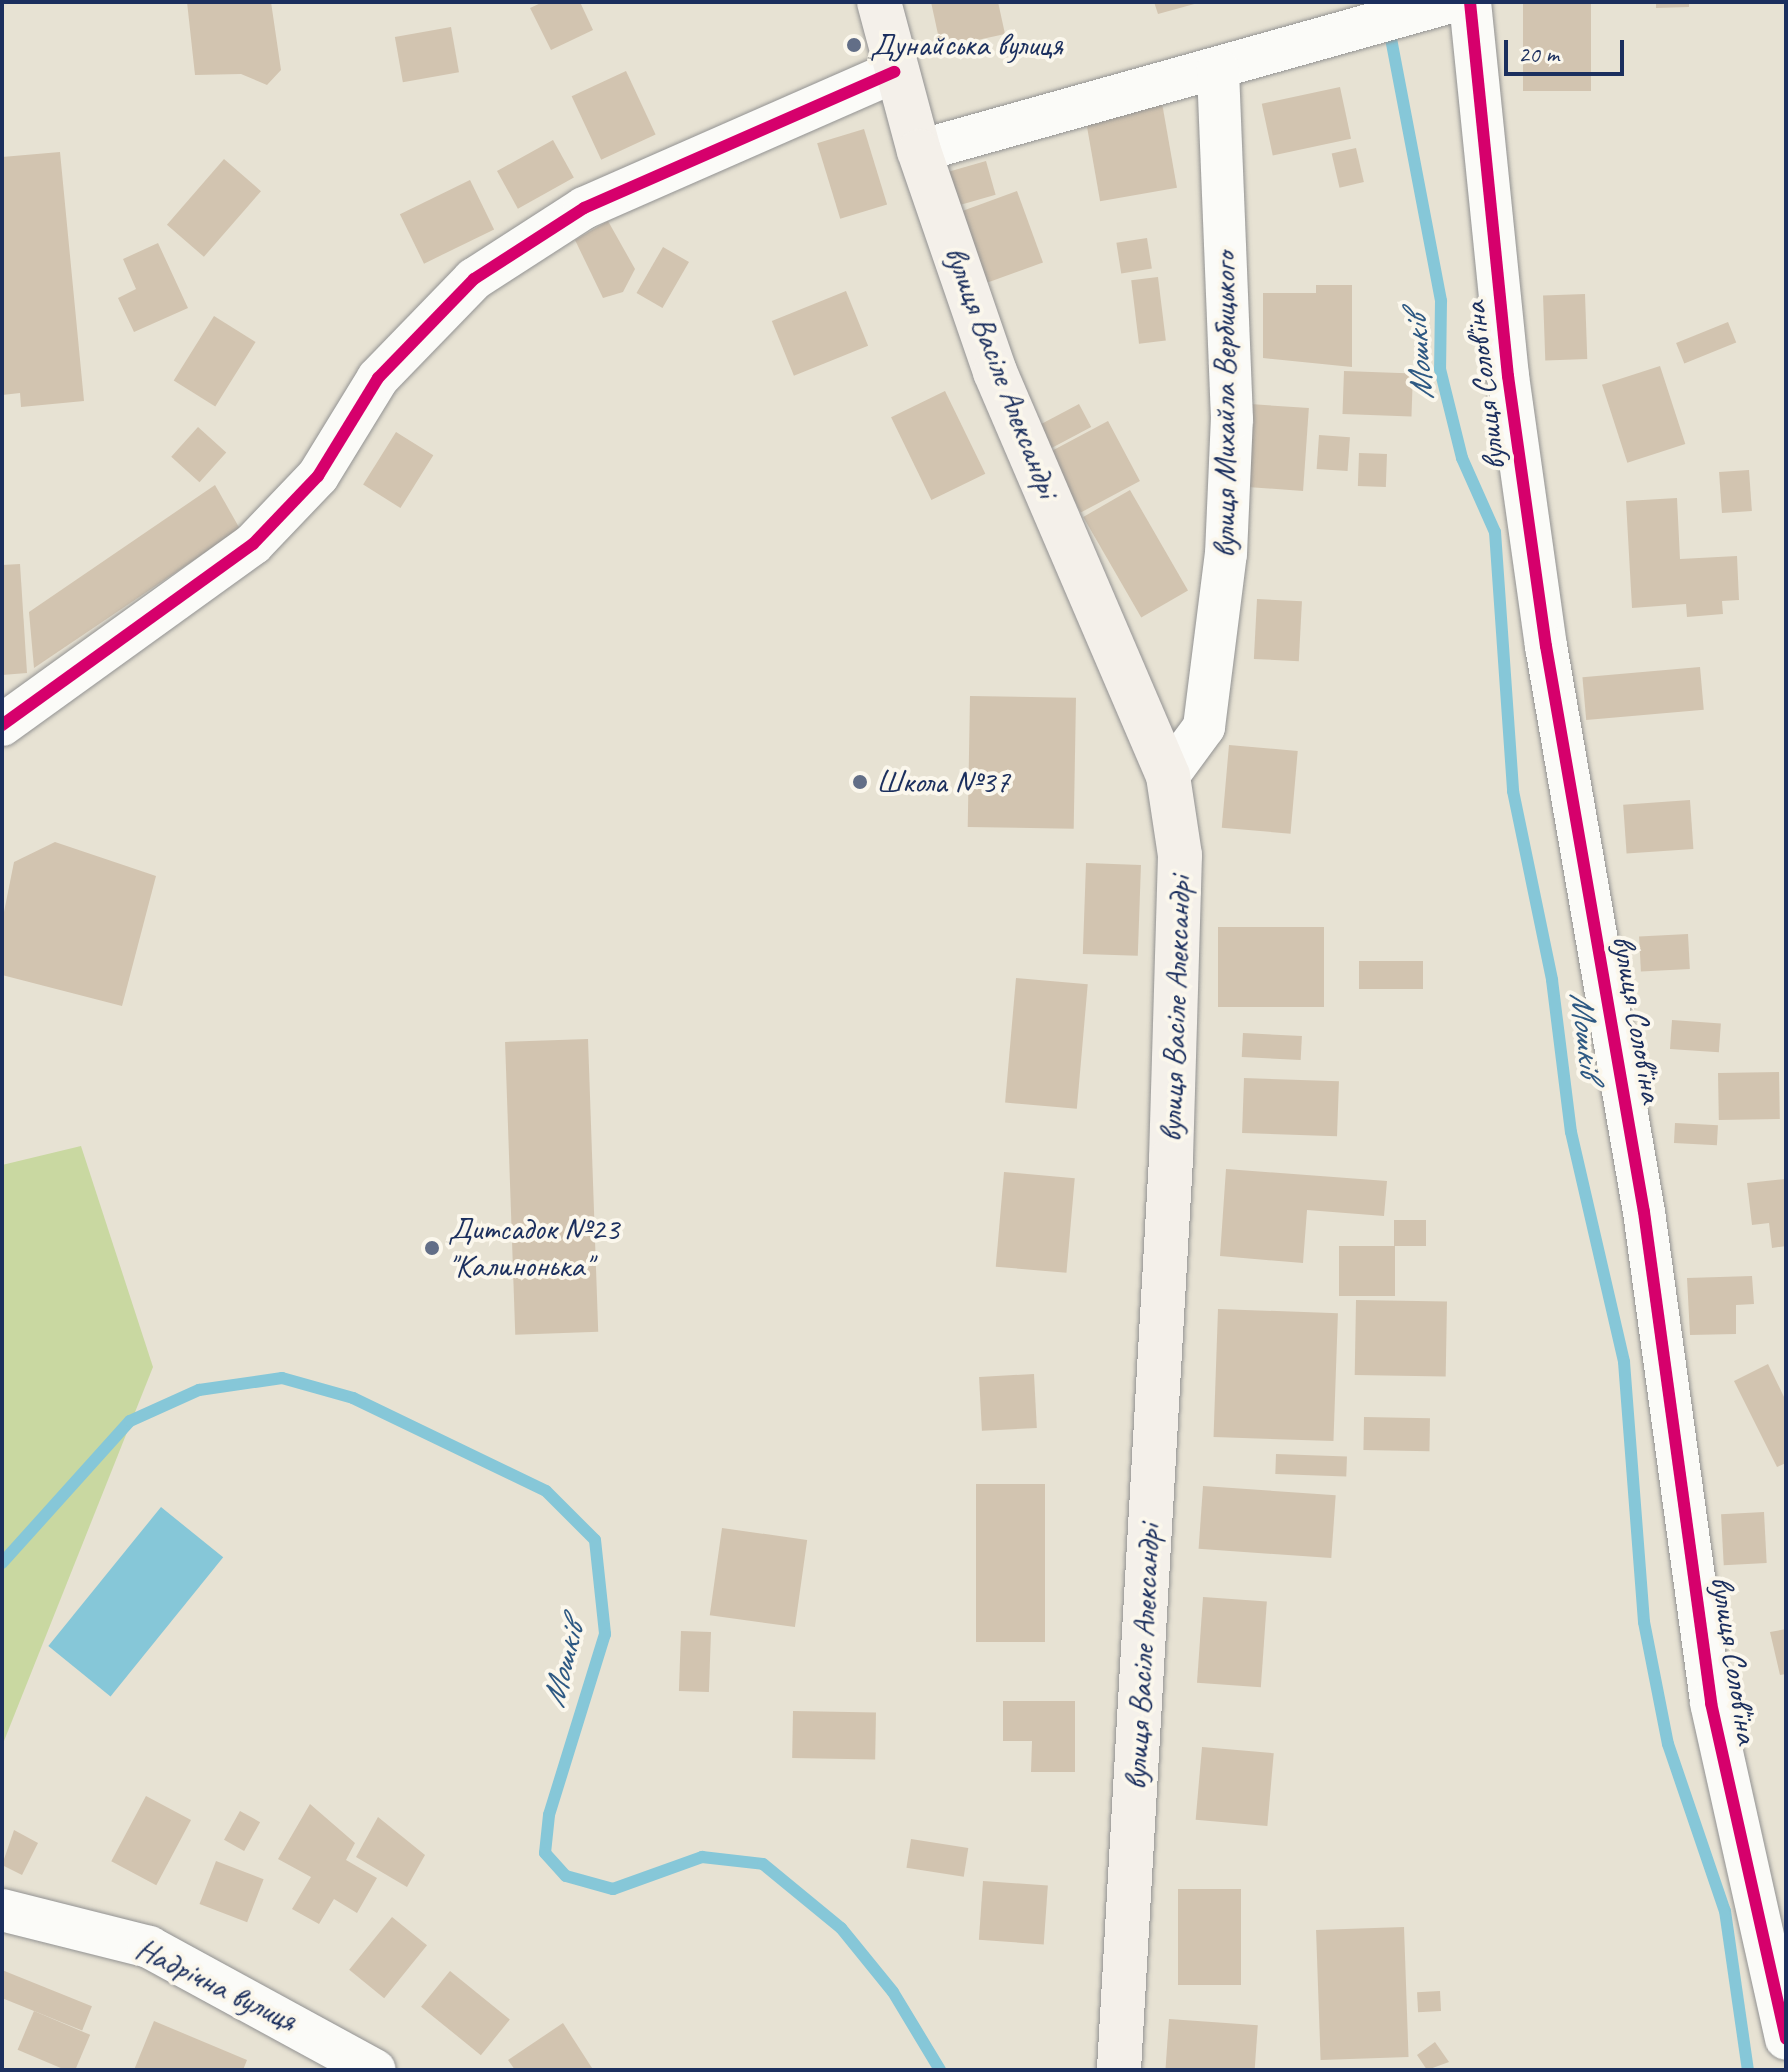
<!DOCTYPE html>
<meta charset="utf-8">
<style>
body{margin:0}
#map{position:relative;width:1788px;height:2072px;overflow:hidden;background:#e7e2d3;font-family:Caveat,sans-serif}
div>[style]{position:absolute}
[style*='--x']{left:calc(var(--x)*1px);top:calc(var(--y)*1px);width:calc(var(--w)*1px);rotate:calc(var(--a)*1deg)}
.green>*{inset:0;background:#c9d8a1}
.water>*{inset:0;background:#86c7d8;transform-origin:0 0}
.stream>*{height:12px;margin:-6px;padding:0 6px;transform-origin:6px;border-radius:6px;background:#86c7d8}
.building>*{inset:0;background:#d2c4b0;transform-origin:0 0}
.roads{filter:drop-shadow(0 0 2px #929292) drop-shadow(0 0 2px #929292)}
.street>*{height:42px;margin:-21px;padding:0 21px;transform-origin:21px;border-radius:21px;background:#fbfbf8}
.secondary>*{height:44px;margin:-22px;padding:0 22px;transform-origin:22px;border-radius:22px;background:#f4f0ea}
.cycleway>*{height:12px;margin:-6px;padding:0 6px;transform-origin:6px;border-radius:6px;background:#d6006c}
.dots>*{width:22px;height:22px;translate:-50% -50%;box-sizing:border-box;border:4px solid #fbf7ec;border-radius:50%}
span{translate:-50% -50%;white-space:nowrap;text-align:center;line-height:1.15;-webkit-text-stroke:8px #fbf7ec;paint-order:stroke}
.poi-label{font-size:32px;color:#1b2f5e}
.left{translate:0 -50%;text-align:left}
.street-label{font-size:32px;color:#1b2f5e}
.water-label{font-size:34px;color:#2e5983;font-style:italic}
.frame{position:absolute;inset:0;border:4px solid #1b2f5e;pointer-events:none}
.scale{position:absolute;left:1504px;top:40px;width:120px;height:36px;box-sizing:border-box;border:4px solid #1b2f5e;border-top:0;padding-left:10px;font-size:24px;line-height:28px;white-space:nowrap;color:#1b2f5e;-webkit-text-stroke:6px #fbf7ec;paint-order:stroke}
</style>
<div id="map">
<div class="green">
<i style="clip-path:polygon(81px 1146px,153px 1367px,2px 1746px,2px 1165px)"></i>
</div>
<div class="water">
<i style="left:161px;top:1507px;width:80px;height:179px;rotate:39deg"></i>
</div>
<div class="stream">
<i style="--x:1389;--y:28;--w:278;--a:79.2"></i>
<i style="--x:1441;--y:301;--w:68;--a:90.8"></i>
<i style="--x:1440;--y:369;--w:92;--a:76.1"></i>
<i style="--x:1462;--y:458;--w:81;--a:66"></i>
<i style="--x:1495;--y:532;--w:260;--a:86"></i>
<i style="--x:1513;--y:791;--w:193;--a:78.3"></i>
<i style="--x:1552;--y:980;--w:153;--a:82.9"></i>
<i style="--x:1571;--y:1132;--w:236;--a:77"></i>
<i style="--x:1624;--y:1362;--w:261;--a:85.6"></i>
<i style="--x:1644;--y:1622;--w:124;--a:78.9"></i>
<i style="--x:1668;--y:1744;--w:176;--a:71.2"></i>
<i style="--x:1725;--y:1911;--w:161;--a:81.8"></i>
<i style="--x:2;--y:1563;--w:191;--a:-48"></i>
<i style="--x:130;--y:1421;--w:76;--a:-24.2"></i>
<i style="--x:199;--y:1390;--w:84;--a:-8.2"></i>
<i style="--x:282;--y:1378;--w:74;--a:15.7"></i>
<i style="--x:353;--y:1398;--w:214;--a:25.7"></i>
<i style="--x:546;--y:1491;--w:69;--a:45"></i>
<i style="--x:595;--y:1540;--w:95;--a:83.9"></i>
<i style="--x:605;--y:1634;--w:189;--a:107.2"></i>
<i style="--x:549;--y:1815;--w:38;--a:96"></i>
<i style="--x:545;--y:1853;--w:31;--a:48"></i>
<i style="--x:566;--y:1876;--w:49;--a:15.5"></i>
<i style="--x:613;--y:1889;--w:95;--a:-19.8"></i>
<i style="--x:702;--y:1857;--w:61;--a:6.5"></i>
<i style="--x:763;--y:1864;--w:101;--a:39.4"></i>
<i style="--x:841;--y:1928;--w:82;--a:50.9"></i>
<i style="--x:893;--y:1992;--w:91;--a:58.9"></i>
</div>
<div class="building">
<i style="clip-path:polygon(187px 2px,271px 2px,281px 70px,267px 85px,241px 74px,195px 75px)"></i>
<i style="clip-path:polygon(543px 2px,580px 2px,593px 30px,551px 50px,530px 8px)"></i>
<i style="clip-path:polygon(931px 2px,998px 2px,1005px 34px,941px 48px)"></i>
<i style="clip-path:polygon(1154px 2px,1198px 2px,1198px 3px,1158px 14px)"></i>
<i style="left:1523px;top:2px;width:68px;height:89px"></i>
<i style="clip-path:polygon(1656px 2px,1689px 2px,1689px 7px,1656px 8px)"></i>
<i style="left:451px;top:27px;width:46px;height:57px;rotate:80deg"></i>
<i style="left:626px;top:71px;width:70px;height:60px;rotate:65deg"></i>
<i style="left:1340px;top:87px;width:53px;height:80px;rotate:78deg"></i>
<i style="left:1162px;top:103px;width:86px;height:78px;rotate:80deg"></i>
<i style="left:864px;top:129px;width:79px;height:49px;rotate:73deg"></i>
<i style="left:553px;top:140px;width:43px;height:64px;rotate:61deg"></i>
<i style="left:1356px;top:148px;width:35px;height:25px;rotate:77deg"></i>
<i style="clip-path:polygon(60px 152px,84px 401px,21px 407px,20px 393px,2px 395px,2px 157px)"></i>
<i style="left:224px;top:159px;width:49px;height:87px;rotate:41deg"></i>
<i style="left:986px;top:161px;width:35px;height:39px;rotate:74deg"></i>
<i style="left:470px;top:180px;width:55px;height:78px;rotate:64deg"></i>
<i style="left:1017px;top:191px;width:76px;height:64px;rotate:70deg"></i>
<i style="clip-path:polygon(608px 221px,635px 269px,623px 292px,603px 298px,575px 240px)"></i>
<i style="left:1147px;top:238px;width:31px;height:31px;rotate:81deg"></i>
<i style="clip-path:polygon(158px 243px,188px 308px,134px 332px,118px 298px,136px 289px,123px 259px)"></i>
<i style="left:663px;top:247px;width:30px;height:53px;rotate:30deg"></i>
<i style="left:1158px;top:277px;width:64px;height:27px;rotate:83deg"></i>
<i style="clip-path:polygon(1316px 285px,1352px 285px,1352px 367px,1263px 358px,1263px 293px,1316px 293px)"></i>
<i style="left:846px;top:291px;width:59px;height:80px;rotate:68deg"></i>
<i style="left:1585px;top:294px;width:65px;height:42px;rotate:88deg"></i>
<i style="left:214px;top:316px;width:49px;height:76px;rotate:32deg"></i>
<i style="left:1728px;top:322px;width:22px;height:56px;rotate:68deg"></i>
<i style="left:1660px;top:366px;width:82px;height:61px;rotate:72deg"></i>
<i style="left:1344px;top:371px;width:69px;height:43px;rotate:2deg"></i>
<i style="left:945px;top:391px;width:92px;height:60px;rotate:64deg"></i>
<i style="left:1079px;top:404px;width:26px;height:47px;rotate:62deg"></i>
<i style="left:1250px;top:404px;width:59px;height:83px;rotate:4deg"></i>
<i style="left:1108px;top:421px;width:68px;height:67px;rotate:62deg"></i>
<i style="left:198px;top:427px;width:38px;height:40px;rotate:42deg"></i>
<i style="left:396px;top:432px;width:44px;height:62px;rotate:32deg"></i>
<i style="left:1319px;top:435px;width:31px;height:34px;rotate:4deg"></i>
<i style="left:1359px;top:453px;width:28px;height:33px;rotate:2deg"></i>
<i style="left:1749px;top:470px;width:41px;height:30px;rotate:86deg"></i>
<i style="clip-path:polygon(215px 485px,240px 529px,34px 668px,29px 612px)"></i>
<i style="left:1130px;top:490px;width:116px;height:54px;rotate:60deg"></i>
<i style="clip-path:polygon(1677px 498px,1680px 559px,1737px 556px,1739px 600px,1722px 601px,1723px 614px,1687px 617px,1686px 604px,1632px 608px,1626px 501px)"></i>
<i style="clip-path:polygon(20px 564px,27px 673px,2px 675px,2px 565px)"></i>
<i style="left:1257px;top:599px;width:45px;height:60px;rotate:3deg"></i>
<i style="left:1700px;top:667px;width:43px;height:118px;rotate:85deg"></i>
<i style="left:970px;top:696px;width:106px;height:131px;rotate:1deg"></i>
<i style="left:1229px;top:745px;width:69px;height:83px;rotate:5deg"></i>
<i style="left:1690px;top:800px;width:49px;height:67px;rotate:86deg"></i>
<i style="clip-path:polygon(55px 842px,156px 876px,122px 1006px,2px 975px,2px 922px,14px 862px)"></i>
<i style="left:1086px;top:863px;width:55px;height:91px;rotate:2deg"></i>
<i style="left:1218px;top:927px;width:106px;height:80px"></i>
<i style="left:1688px;top:934px;width:35px;height:49px;rotate:87deg"></i>
<i style="left:1423px;top:961px;width:28px;height:64px;rotate:90deg"></i>
<i style="left:1016px;top:978px;width:72px;height:125px;rotate:5deg"></i>
<i style="left:1672px;top:1020px;width:49px;height:29px;rotate:4deg"></i>
<i style="left:1243px;top:1033px;width:59px;height:24px;rotate:3deg"></i>
<i style="left:588px;top:1039px;width:293px;height:83px;rotate:88deg"></i>
<i style="left:1779px;top:1072px;width:47px;height:61px;rotate:89deg"></i>
<i style="left:1244px;top:1078px;width:95px;height:55px;rotate:2deg"></i>
<i style="left:1675px;top:1123px;width:43px;height:20px;rotate:3deg"></i>
<i style="clip-path:polygon(1226px 1169px,1387px 1181px,1384px 1216px,1307px 1210px,1303px 1263px,1220px 1256px)"></i>
<i style="left:1004px;top:1172px;width:71px;height:95px;rotate:5deg"></i>
<i style="clip-path:polygon(1786px 1179px,1786px 1246px,1772px 1248px,1769px 1223px,1752px 1225px,1747px 1183px)"></i>
<i style="left:1394px;top:1220px;width:32px;height:26px"></i>
<i style="left:1339px;top:1246px;width:56px;height:50px"></i>
<i style="clip-path:polygon(1752px 1276px,1754px 1304px,1736px 1305px,1736px 1334px,1690px 1335px,1687px 1278px)"></i>
<i style="left:1356px;top:1300px;width:91px;height:75px;rotate:1deg"></i>
<i style="left:1218px;top:1309px;width:120px;height:128px;rotate:2deg"></i>
<i style="clip-path:polygon(1768px 1364px,1786px 1401px,1786px 1463px,1777px 1467px,1734px 1381px)"></i>
<i style="left:1034px;top:1374px;width:54px;height:55px;rotate:87deg"></i>
<i style="left:1364px;top:1417px;width:66px;height:33px;rotate:1deg"></i>
<i style="left:1276px;top:1454px;width:71px;height:20px;rotate:2deg"></i>
<i style="left:976px;top:1484px;width:69px;height:158px"></i>
<i style="left:1203px;top:1486px;width:133px;height:63px;rotate:4deg"></i>
<i style="left:1764px;top:1512px;width:51px;height:43px;rotate:87deg"></i>
<i style="left:722px;top:1528px;width:86px;height:88px;rotate:8deg"></i>
<i style="left:1203px;top:1597px;width:64px;height:86px;rotate:4deg"></i>
<i style="clip-path:polygon(1786px 1629px,1786px 1674px,1780px 1675px,1770px 1632px)"></i>
<i style="left:681px;top:1631px;width:30px;height:60px;rotate:2deg"></i>
<i style="clip-path:polygon(1003px 1701px,1075px 1701px,1075px 1772px,1031px 1772px,1032px 1741px,1003px 1741px)"></i>
<i style="left:793px;top:1711px;width:83px;height:47px;rotate:1deg"></i>
<i style="left:1202px;top:1747px;width:72px;height:73px;rotate:5deg"></i>
<i style="left:146px;top:1796px;width:51px;height:74px;rotate:28deg"></i>
<i style="clip-path:polygon(310px 1804px,355px 1843px,346px 1860px,377px 1878px,357px 1913px,334px 1899px,319px 1924px,292px 1909px,311px 1877px,278px 1859px)"></i>
<i style="left:240px;top:1811px;width:23px;height:33px;rotate:29deg"></i>
<i style="clip-path:polygon(378px 1817px,425px 1855px,407px 1887px,356px 1857px)"></i>
<i style="clip-path:polygon(14px 1830px,38px 1843px,22px 1875px,2px 1865px)"></i>
<i style="left:911px;top:1839px;width:58px;height:29px;rotate:9deg"></i>
<i style="left:216px;top:1861px;width:51px;height:46px;rotate:21deg"></i>
<i style="left:983px;top:1881px;width:65px;height:59px;rotate:4deg"></i>
<i style="left:1178px;top:1889px;width:63px;height:96px"></i>
<i style="left:392px;top:1917px;width:45px;height:68px;rotate:39deg"></i>
<i style="left:1404px;top:1927px;width:130px;height:88px;rotate:88deg"></i>
<i style="left:2px;top:1970px;width:97px;height:26px;rotate:22deg"></i>
<i style="left:450px;top:1971px;width:77px;height:46px;rotate:39deg"></i>
<i style="left:1440px;top:1991px;width:20px;height:23px;rotate:87deg"></i>
<i style="left:34px;top:2011px;width:61px;height:42px;rotate:23deg"></i>
<i style="left:1169px;top:2019px;width:89px;height:51px;rotate:4deg"></i>
<i style="clip-path:polygon(154px 2021px,247px 2060px,243px 2070px,134px 2070px)"></i>
<i style="clip-path:polygon(563px 2023px,592px 2068px,515px 2070px,508px 2060px)"></i>
<i style="clip-path:polygon(1435px 2042px,1449px 2062px,1427px 2070px,1417px 2055px)"></i>
</div>
<div class="roads">
<div class="street">
<i style="--x:1470;--y:2;--w:376;--a:84.2"></i>
<i style="--x:1508;--y:376;--w:273;--a:82"></i>
<i style="--x:1546;--y:646;--w:574;--a:80.18"></i>
<i style="--x:1644;--y:1212;--w:496;--a:82.2"></i>
<i style="--x:1711;--y:1703;--w:344;--a:77.4"></i>
<i style="--x:919;--y:151;--w:552;--a:-15.65"></i>
<i style="--x:2;--y:725;--w:309;--a:-35.8"></i>
<i style="--x:253;--y:544;--w:94;--a:-46.3"></i>
<i style="--x:318;--y:476;--w:115;--a:-58.5"></i>
<i style="--x:378;--y:378;--w:138;--a:-45.9"></i>
<i style="--x:474;--y:279;--w:131;--a:-32.8"></i>
<i style="--x:584;--y:208;--w:339;--a:-23.7"></i>
<i style="--x:1168;--y:776;--w:61;--a:-53.7"></i>
<i style="--x:1204;--y:727;--w:174;--a:-82.8"></i>
<i style="--x:1226;--y:554;--w:135;--a:-87.5"></i>
<i style="--x:1232;--y:419;--w:350;--a:-92.3"></i>
<i style="--x:2;--y:1910;--w:152;--a:14.1"></i>
<i style="--x:149;--y:1947;--w:257;--a:28.6"></i>
</div>
<div class="secondary">
<i style="--x:879;--y:2;--w:154;--a:75"></i>
<i style="--x:919;--y:151;--w:234;--a:71"></i>
<i style="--x:995;--y:372;--w:439;--a:66.8"></i>
<i style="--x:1168;--y:776;--w:80;--a:81.4"></i>
<i style="--x:1180;--y:855;--w:304;--a:91.7"></i>
<i style="--x:1171;--y:1159;--w:912;--a:93.27"></i>
</div>
</div>
<div class="cycleway">
<i style="--x:1470;--y:2;--w:376;--a:84.2"></i>
<i style="--x:1508;--y:376;--w:273;--a:82"></i>
<i style="--x:1546;--y:646;--w:574;--a:80.18"></i>
<i style="--x:1644;--y:1212;--w:496;--a:82.2"></i>
<i style="--x:1711;--y:1703;--w:344;--a:77.4"></i>
<i style="--x:2;--y:725;--w:309;--a:-35.8"></i>
<i style="--x:253;--y:544;--w:94;--a:-46.3"></i>
<i style="--x:318;--y:476;--w:115;--a:-58.5"></i>
<i style="--x:378;--y:378;--w:138;--a:-45.9"></i>
<i style="--x:474;--y:279;--w:131;--a:-32.8"></i>
<i style="--x:584;--y:208;--w:339;--a:-23.7"></i>
</div>
<div class="dots">
<i style="left:854px;top:45px;background:#626e87"></i>
<i style="left:860px;top:782px;background:#626e87"></i>
<i style="left:432px;top:1248px;background:#626e87"></i>
</div>
<div class="poi-label">
<span class="left" style="left:870px;top:45px">Дунайська вулиця</span>
<span class="left" style="left:876px;top:782px">Школа №37</span>
<span class="left" style="left:448px;top:1248px">Дитсадок №23<br>"Калинонька"</span>
</div>
<div class="street-label">
<span style="left:1001px;top:372px;rotate:69deg">вулиця Васіле Александрі</span>
<span style="left:1485px;top:386px;rotate:-97deg">вулиця Солов'їна</span>
<span style="left:1225px;top:405px;rotate:-90deg">вулиця Михайла Вербицького</span>
<span style="left:1176px;top:1009px;rotate:-88deg">вулиця Васіле Александрі</span>
<span style="left:1637px;top:1019px;rotate:80deg">вулиця Солов'їна</span>
<span style="left:1143px;top:1657px;rotate:-87deg">вулиця Васіле Александрі</span>
<span style="left:1734px;top:1660px;rotate:81deg">вулиця Солов'їна</span>
<span style="left:216px;top:1985px;rotate:26deg">Надрічна вулиця</span>
</div>
<div class="water-label">
<span style="left:1418px;top:358px;rotate:-95deg">Мошків</span>
<span style="left:1587px;top:1034px;rotate:83deg">Мошків</span>
<span style="left:562px;top:1665px;rotate:-76deg">Мошків</span>
</div>
<div class="frame"></div>
<div class="scale">20 m</div>
</div>
